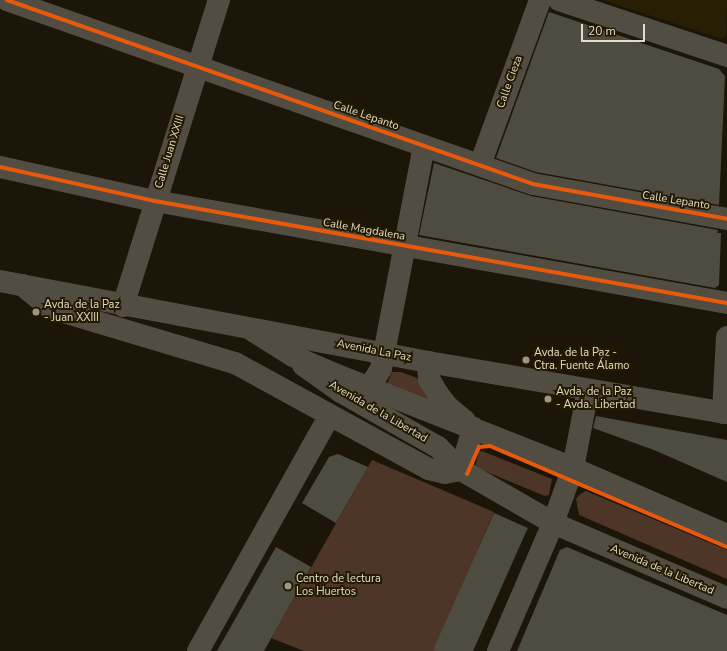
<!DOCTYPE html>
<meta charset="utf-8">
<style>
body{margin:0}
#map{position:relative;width:727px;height:651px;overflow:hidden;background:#1c1608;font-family:"Nunito Sans",sans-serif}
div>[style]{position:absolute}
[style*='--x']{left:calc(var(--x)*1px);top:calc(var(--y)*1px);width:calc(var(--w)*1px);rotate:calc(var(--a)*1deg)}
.built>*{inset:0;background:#271f04}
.green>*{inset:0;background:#4d3528}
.building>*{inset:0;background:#4e4c40;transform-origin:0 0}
.minor>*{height:22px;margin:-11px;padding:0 11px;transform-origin:11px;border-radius:11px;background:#524d42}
.secondary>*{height:22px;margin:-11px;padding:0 11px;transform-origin:11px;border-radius:11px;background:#524d42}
.cycleway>*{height:4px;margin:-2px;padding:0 2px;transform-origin:2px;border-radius:2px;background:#e8590c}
.dots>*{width:11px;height:11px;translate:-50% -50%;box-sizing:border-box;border:2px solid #241a00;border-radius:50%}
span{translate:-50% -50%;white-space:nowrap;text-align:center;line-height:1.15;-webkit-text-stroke:4px #241a00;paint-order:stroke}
.street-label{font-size:11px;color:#e1dbca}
.poi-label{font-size:11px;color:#e1dbca}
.left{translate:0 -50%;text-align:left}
.scale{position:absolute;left:581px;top:24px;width:64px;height:18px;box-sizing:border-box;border:2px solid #e1dbca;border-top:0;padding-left:5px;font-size:12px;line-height:14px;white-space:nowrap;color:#e1dbca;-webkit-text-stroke:3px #241a00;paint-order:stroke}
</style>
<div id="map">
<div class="built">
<i style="clip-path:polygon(603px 0,727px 0,726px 36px,722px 39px)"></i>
</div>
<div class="green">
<i style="clip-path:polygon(392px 372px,401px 372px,417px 378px,425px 388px,429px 401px,387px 384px)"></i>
<i style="clip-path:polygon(482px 451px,552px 479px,549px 495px,545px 496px,475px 467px,479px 452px)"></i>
<i style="clip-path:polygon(372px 460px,494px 512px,434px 651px,304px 651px,271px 638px)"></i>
<i style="clip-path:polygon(586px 491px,727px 550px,727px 579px,579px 515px,576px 499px,580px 494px)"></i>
</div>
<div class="building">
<i style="clip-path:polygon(549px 12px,719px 69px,725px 76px,719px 205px,536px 172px,496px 158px)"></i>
<i style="clip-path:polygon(434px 163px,531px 196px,718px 230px,717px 233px,721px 233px,719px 285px,715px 288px,419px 235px)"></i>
<i style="clip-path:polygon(596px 416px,727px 440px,727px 482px,654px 450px,593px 428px)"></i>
<i style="clip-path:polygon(338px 454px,368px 467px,336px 523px,302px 503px,329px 457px)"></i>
<i style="left:494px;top:513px;width:37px;height:150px;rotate:24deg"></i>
<i style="clip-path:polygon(276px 547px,311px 567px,264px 651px,217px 651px)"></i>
<i style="clip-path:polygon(567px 547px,727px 615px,727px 651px,517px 651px,560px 550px)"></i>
</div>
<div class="minor">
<i style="--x:7;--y:0;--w:557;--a:19.28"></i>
<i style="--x:533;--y:184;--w:197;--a:10.2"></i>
<i style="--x:559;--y:0;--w:177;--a:18.4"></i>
<i style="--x:480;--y:165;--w:176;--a:-70"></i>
<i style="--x:0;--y:167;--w:159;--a:12.4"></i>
<i style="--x:155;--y:201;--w:581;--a:10.11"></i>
<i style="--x:22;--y:285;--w:36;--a:39"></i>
<i style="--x:50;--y:308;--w:193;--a:16.6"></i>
<i style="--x:235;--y:363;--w:221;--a:28.7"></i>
<i style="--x:429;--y:469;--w:16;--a:14"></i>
<i style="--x:445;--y:473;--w:16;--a:-11"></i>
<i style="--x:461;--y:470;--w:44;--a:-74.1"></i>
<i style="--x:123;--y:306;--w:321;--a:-72.6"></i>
<i style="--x:303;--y:365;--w:47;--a:35.4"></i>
<i style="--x:341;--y:392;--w:112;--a:29.6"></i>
<i style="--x:438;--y:447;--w:33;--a:45"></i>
<i style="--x:461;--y:470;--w:106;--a:29.9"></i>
<i style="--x:553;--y:523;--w:189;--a:23.3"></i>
<i style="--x:369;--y:388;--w:22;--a:-58"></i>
<i style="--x:381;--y:369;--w:227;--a:-79.1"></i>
<i style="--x:723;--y:413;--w:76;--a:-87"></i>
<i style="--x:198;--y:651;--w:268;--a:-60.8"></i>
<i style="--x:498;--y:651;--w:139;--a:-66.7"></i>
<i style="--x:553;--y:523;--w:59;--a:-70"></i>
<i style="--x:573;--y:468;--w:79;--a:-79.1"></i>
</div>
<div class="secondary">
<i style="--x:0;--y:281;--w:436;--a:10.7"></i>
<i style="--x:428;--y:362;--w:303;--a:9.7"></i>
<i style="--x:253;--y:331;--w:47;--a:32"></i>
<i style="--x:293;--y:356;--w:48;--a:23.4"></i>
<i style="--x:337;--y:375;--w:254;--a:21.5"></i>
<i style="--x:573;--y:468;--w:168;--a:23.5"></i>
<i style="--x:428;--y:362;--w:17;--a:87"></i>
<i style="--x:429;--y:379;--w:17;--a:59"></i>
<i style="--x:438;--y:394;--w:15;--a:53"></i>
<i style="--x:447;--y:406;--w:23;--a:40"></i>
</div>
<div class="cycleway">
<i style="--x:7;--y:0;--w:557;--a:19.28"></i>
<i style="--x:533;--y:184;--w:197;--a:10.2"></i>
<i style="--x:0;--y:167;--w:159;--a:12.4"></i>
<i style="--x:155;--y:201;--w:581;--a:10.11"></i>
<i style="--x:467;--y:474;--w:30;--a:-66"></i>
<i style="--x:479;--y:447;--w:11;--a:-5"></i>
<i style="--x:490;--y:446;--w:258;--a:23.1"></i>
</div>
<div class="dots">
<i style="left:36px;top:312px;background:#9c9686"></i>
<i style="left:526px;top:360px;background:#9c9686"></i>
<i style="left:548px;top:399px;background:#9c9686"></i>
<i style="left:288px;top:586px;background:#9c9686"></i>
</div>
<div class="street-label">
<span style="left:510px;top:82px;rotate:-70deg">Calle Cieza</span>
<span style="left:366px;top:116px;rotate:19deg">Calle Lepanto</span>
<span style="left:170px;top:152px;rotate:-73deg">Calle Juan XXIII</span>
<span style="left:676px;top:201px;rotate:9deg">Calle Lepanto</span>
<span style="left:364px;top:230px;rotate:10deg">Calle Magdalena</span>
<span style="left:374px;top:351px;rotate:11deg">Avenida La Paz</span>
<span style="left:378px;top:412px;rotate:30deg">Avenida de la Libertad</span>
<span style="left:662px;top:570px;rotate:23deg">Avenida de la Libertad</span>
</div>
<div class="poi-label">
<span class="left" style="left:44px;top:312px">Avda. de la Paz<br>- Juan XXIII</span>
<span class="left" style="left:534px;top:360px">Avda. de la Paz -<br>Ctra. Fuente Álamo</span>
<span class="left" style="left:556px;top:399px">Avda. de la Paz<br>- Avda. Libertad</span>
<span class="left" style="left:296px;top:586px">Centro de lectura<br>Los Huertos</span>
</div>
<div class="scale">20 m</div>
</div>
